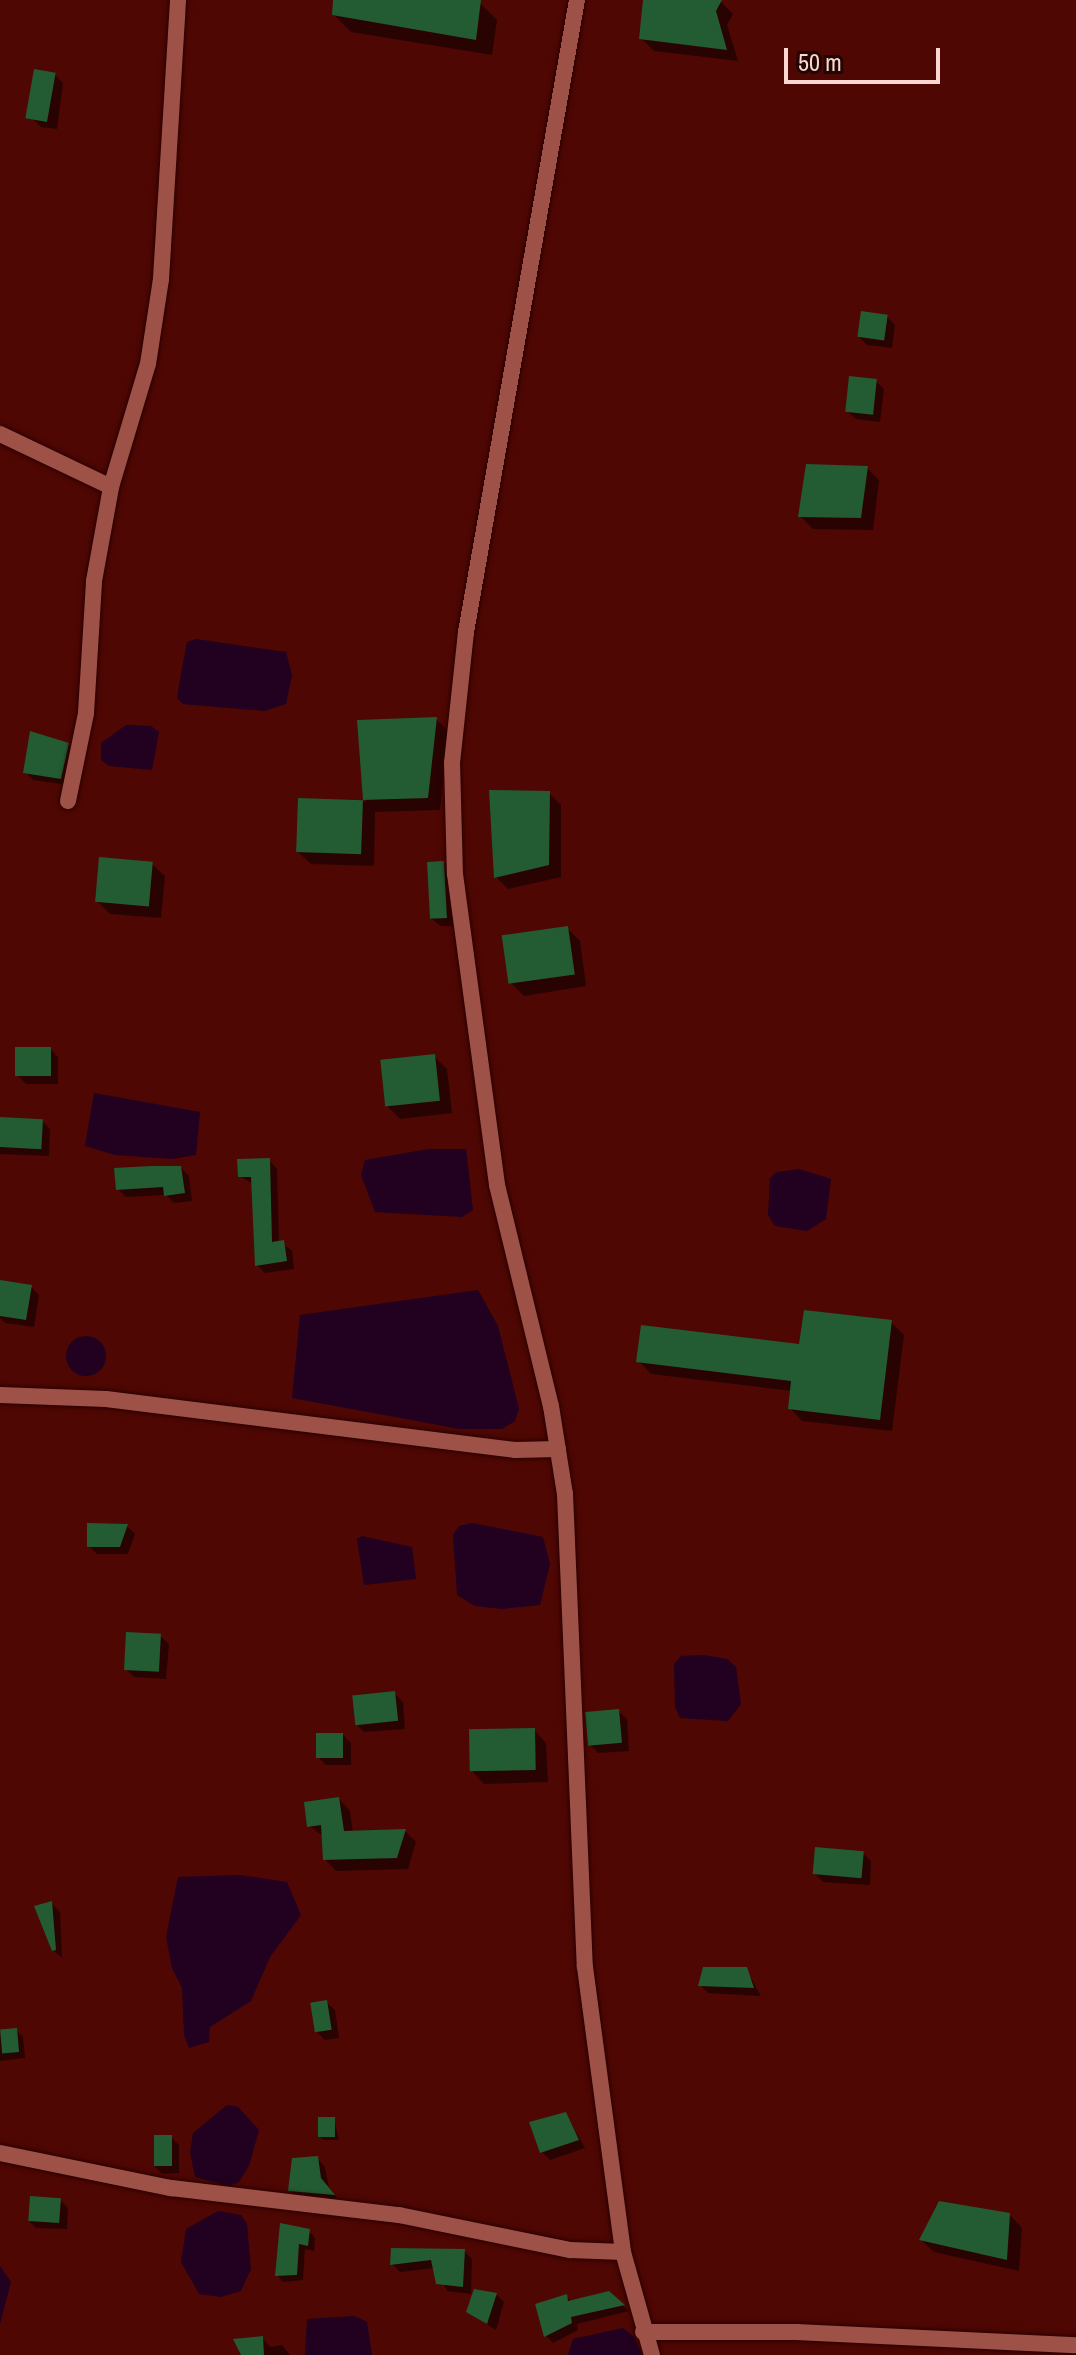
<!DOCTYPE html>
<style>
body{margin:0}
#map{position:relative;width:1076px;height:2355px;overflow:hidden;background:#4e0703;font-family:"Archivo Narrow",sans-serif}
div>[style]{position:absolute}
[style*='--x']{left:calc(var(--x)*1px);top:calc(var(--y)*1px);width:calc(var(--w)*1px);rotate:calc(var(--a)*1deg)}
.water>*{inset:0;background:#210020}
.round{border-radius:50%}
.shadow>*{inset:0;background:#0007}
.building>*{inset:0;background:#235b33;transform-origin:0 0}
.roads{filter:drop-shadow(0 0 2px #2b0000) drop-shadow(0 0 2px #2b0000)}
.minor>*{height:16px;margin:-8px;padding:0 8px;transform-origin:8px;border-radius:8px;background:#9e5247}
span{translate:-50% -50%;white-space:nowrap;text-align:center;line-height:1.15;-webkit-text-stroke:7px #220603;paint-order:stroke}
.scale{position:absolute;left:784px;top:48px;width:156px;height:36px;box-sizing:border-box;border:4px solid #fad7d0;border-top:0;padding-left:10px;font-size:24px;line-height:28px;white-space:nowrap;color:#fad7d0;-webkit-text-stroke:6px #220603;paint-order:stroke}
</style>
<div id="map">
<div class="water">
<i style="clip-path:polygon(196px 639px,286px 652px,292px 675px,286px 704px,265px 711px,183px 704px,177px 698px,182px 668px,187px 642px)"></i>
<i style="clip-path:polygon(126px 725px,151px 726px,159px 732px,152px 770px,109px 766px,101px 760px,101px 743px)"></i>
<i style="clip-path:polygon(94px 1093px,200px 1112px,196px 1155px,172px 1159px,115px 1155px,85px 1146px)"></i>
<i style="clip-path:polygon(429px 1149px,466px 1149px,473px 1210px,462px 1217px,375px 1212px,361px 1175px,365px 1160px)"></i>
<i style="clip-path:polygon(799px 1169px,831px 1179px,826px 1219px,807px 1231px,775px 1226px,768px 1215px,770px 1178px,777px 1172px)"></i>
<i style="clip-path:polygon(478px 1290px,498px 1326px,519px 1409px,515px 1421px,502px 1429px,460px 1429px,292px 1398px,300px 1315px)"></i>
<i class="round" style="left:66px;top:1336px;width:40px;height:40px"></i>
<i style="clip-path:polygon(472px 1523px,543px 1537px,550px 1564px,540px 1605px,502px 1609px,475px 1606px,457px 1595px,453px 1535px,459px 1526px)"></i>
<i style="clip-path:polygon(362px 1536px,412px 1547px,416px 1579px,364px 1585px,357px 1539px)"></i>
<i style="clip-path:polygon(704px 1655px,727px 1659px,736px 1667px,741px 1704px,728px 1721px,680px 1718px,675px 1707px,674px 1664px,681px 1656px)"></i>
<i style="clip-path:polygon(240px 1875px,287px 1882px,301px 1915px,270px 1957px,251px 2001px,210px 2027px,209px 2042px,189px 2048px,184px 2035px,182px 1988px,172px 1968px,166px 1937px,178px 1877px)"></i>
<i style="clip-path:polygon(227px 2105px,238px 2107px,259px 2130px,249px 2166px,239px 2182px,229px 2186px,195px 2177px,190px 2153px,193px 2133px)"></i>
<i style="clip-path:polygon(218px 2211px,241px 2215px,247px 2224px,251px 2269px,241px 2291px,221px 2297px,199px 2294px,181px 2262px,186px 2229px)"></i>
<i style="clip-path:polygon(0 2266px,11px 2282px,0 2324px)"></i>
<i style="clip-path:polygon(354px 2316px,367px 2322px,372px 2355px,305px 2355px,307px 2319px)"></i>
<i style="clip-path:polygon(623px 2328px,634px 2337px,642px 2355px,568px 2355px,573px 2339px)"></i>
</div>
<div class="shadow">
<i style="clip-path:polygon(335px 0,480px 3px,497px 20px,492px 55px,351px 32px,334px 15px)"></i>
<i style="clip-path:polygon(645px 0,721px 2px,733px 14px,727px 25px,738px 61px,654px 51px,641px 38px)"></i>
<i style="clip-path:polygon(55px 75px,63px 83px,57px 129px,41px 127px,32px 118px)"></i>
<i style="clip-path:polygon(887px 317px,895px 325px,892px 348px,867px 345px,859px 337px)"></i>
<i style="clip-path:polygon(876px 381px,884px 389px,880px 422px,856px 419px,847px 411px)"></i>
<i style="clip-path:polygon(867px 468px,879px 480px,873px 530px,813px 529px,800px 516px)"></i>
<i style="clip-path:polygon(437px 720px,449px 732px,440px 810px,375px 812px,374px 866px,311px 864px,298px 852px,300px 800px,366px 802px,359px 722px)"></i>
<i style="clip-path:polygon(68px 745px,75px 752px,68px 785px,33px 780px,25px 772px)"></i>
<i style="clip-path:polygon(549px 793px,561px 805px,561px 877px,508px 889px,496px 877px)"></i>
<i style="clip-path:polygon(443px 863px,451px 871px,454px 926px,440px 926px,431px 918px)"></i>
<i style="clip-path:polygon(152px 864px,165px 876px,161px 918px,110px 914px,98px 902px)"></i>
<i style="clip-path:polygon(567px 928px,580px 941px,586px 986px,524px 996px,511px 983px)"></i>
<i style="clip-path:polygon(50px 1049px,58px 1057px,58px 1084px,26px 1084px,18px 1076px)"></i>
<i style="clip-path:polygon(434px 1056px,447px 1069px,452px 1113px,400px 1119px,387px 1106px)"></i>
<i style="clip-path:polygon(0 1119px,42px 1121px,50px 1129px,49px 1156px,0 1154px)"></i>
<i style="clip-path:polygon(269px 1160px,277px 1169px,279px 1243px,292px 1250px,294px 1269px,265px 1273px,257px 1265px,253px 1184px,240px 1176px)"></i>
<i style="clip-path:polygon(181px 1168px,189px 1176px,192px 1201px,174px 1203px,166px 1195px,126px 1197px,118px 1189px)"></i>
<i style="clip-path:polygon(31px 1287px,39px 1295px,34px 1327px,5px 1323px,0 1318px,0 1294px)"></i>
<i style="clip-path:polygon(891px 1322px,904px 1335px,892px 1431px,802px 1421px,790px 1408px,792px 1391px,651px 1374px,639px 1361px,801px 1347px)"></i>
<i style="clip-path:polygon(127px 1526px,135px 1534px,128px 1554px,97px 1554px,89px 1546px)"></i>
<i style="clip-path:polygon(160px 1636px,169px 1644px,166px 1679px,134px 1677px,126px 1669px)"></i>
<i style="clip-path:polygon(394px 1693px,403px 1702px,405px 1729px,364px 1732px,356px 1724px)"></i>
<i style="clip-path:polygon(618px 1711px,627px 1719px,629px 1751px,598px 1753px,590px 1745px)"></i>
<i style="clip-path:polygon(534px 1730px,546px 1743px,548px 1782px,484px 1784px,472px 1771px)"></i>
<i style="clip-path:polygon(343px 1735px,351px 1743px,351px 1765px,326px 1765px,318px 1757px)"></i>
<i style="clip-path:polygon(339px 1799px,350px 1811px,353px 1833px,405px 1831px,416px 1842px,408px 1869px,336px 1871px,325px 1859px,324px 1837px,309px 1826px)"></i>
<i style="clip-path:polygon(863px 1853px,871px 1861px,870px 1885px,823px 1882px,815px 1873px)"></i>
<i style="clip-path:polygon(52px 1904px,60px 1912px,62px 1958px,53px 1950px)"></i>
<i style="clip-path:polygon(746px 1969px,761px 1996px,708px 1993px,700px 1985px)"></i>
<i style="clip-path:polygon(326px 2002px,335px 2010px,339px 2038px,325px 2040px,317px 2032px)"></i>
<i style="clip-path:polygon(16px 2030px,23px 2037px,25px 2058px,0 2061px,0 2031px)"></i>
<i style="clip-path:polygon(566px 2114px,585px 2148px,550px 2160px,542px 2152px)"></i>
<i style="clip-path:polygon(334px 2119px,339px 2140px,324px 2140px,320px 2137px)"></i>
<i style="clip-path:polygon(171px 2137px,179px 2145px,179px 2173px,162px 2174px,154px 2166px)"></i>
<i style="clip-path:polygon(317px 2158px,325px 2167px,329px 2188px,340px 2202px,298px 2198px,290px 2190px)"></i>
<i style="clip-path:polygon(60px 2200px,68px 2208px,67px 2229px,36px 2228px,28px 2220px)"></i>
<i style="clip-path:polygon(1010px 2215px,1022px 2228px,1019px 2271px,934px 2252px,921px 2240px)"></i>
<i style="clip-path:polygon(282px 2226px,309px 2231px,315px 2238px,314px 2251px,305px 2249px,303px 2280px,283px 2282px,277px 2275px)"></i>
<i style="clip-path:polygon(464px 2251px,472px 2259px,471px 2294px,447px 2291px,435px 2268px,400px 2272px,392px 2264px)"></i>
<i style="clip-path:polygon(609px 2293px,629px 2311px,577px 2324px,578px 2330px,553px 2343px,546px 2336px,538px 2305px,566px 2296px,572px 2302px)"></i>
<i style="clip-path:polygon(496px 2294px,504px 2302px,496px 2330px,468px 2312px)"></i>
<i style="clip-path:polygon(262px 2338px,270px 2347px,282px 2345px,290px 2355px,243px 2355px)"></i>
</div>
<div class="building">
<i style="clip-path:polygon(333px 0,481px 0,476px 40px,332px 15px)"></i>
<i style="clip-path:polygon(643px 0,722px 0,716px 11px,727px 50px,639px 39px)"></i>
<i style="left:34px;top:69px;width:22px;height:50px;rotate:10deg"></i>
<i style="left:861px;top:311px;width:27px;height:26px;rotate:8deg"></i>
<i style="left:849px;top:376px;width:28px;height:36px;rotate:6deg"></i>
<i style="clip-path:polygon(806px 464px,868px 466px,861px 518px,798px 517px)"></i>
<i style="clip-path:polygon(437px 717px,428px 798px,363px 800px,357px 720px)"></i>
<i style="clip-path:polygon(30px 731px,69px 743px,61px 779px,23px 773px)"></i>
<i style="clip-path:polygon(489px 790px,550px 791px,549px 865px,494px 878px)"></i>
<i style="left:298px;top:798px;width:65px;height:54px;rotate:2deg"></i>
<i style="left:99px;top:857px;width:54px;height:45px;rotate:5deg"></i>
<i style="left:444px;top:861px;width:57px;height:17px;rotate:87deg"></i>
<i style="left:568px;top:926px;width:49px;height:67px;rotate:82deg"></i>
<i style="left:15px;top:1047px;width:36px;height:29px"></i>
<i style="left:435px;top:1054px;width:47px;height:55px;rotate:84deg"></i>
<i style="left:0;top:1117px;width:43px;height:30px;rotate:3deg"></i>
<i style="clip-path:polygon(270px 1158px,272px 1242px,284px 1240px,287px 1261px,255px 1266px,251px 1177px,238px 1177px,237px 1159px)"></i>
<i style="clip-path:polygon(151px 1166px,181px 1166px,185px 1193px,164px 1196px,163px 1187px,116px 1190px,114px 1168px)"></i>
<i style="clip-path:polygon(0 1280px,32px 1285px,26px 1320px,0 1316px)"></i>
<i style="clip-path:polygon(804px 1310px,892px 1320px,880px 1420px,788px 1409px,791px 1381px,636px 1362px,641px 1325px,799px 1344px)"></i>
<i style="clip-path:polygon(87px 1523px,128px 1524px,120px 1547px,87px 1547px)"></i>
<i style="left:126px;top:1632px;width:35px;height:38px;rotate:3deg"></i>
<i style="left:395px;top:1691px;width:30px;height:43px;rotate:84deg"></i>
<i style="left:619px;top:1709px;width:34px;height:34px;rotate:85deg"></i>
<i style="left:535px;top:1728px;width:42px;height:66px;rotate:89deg"></i>
<i style="left:316px;top:1733px;width:27px;height:25px"></i>
<i style="clip-path:polygon(339px 1797px,344px 1831px,406px 1829px,397px 1858px,323px 1860px,321px 1825px,307px 1827px,304px 1802px)"></i>
<i style="left:815px;top:1847px;width:49px;height:27px;rotate:5deg"></i>
<i style="clip-path:polygon(52px 1901px,56px 1950px,52px 1951px,34px 1906px)"></i>
<i style="clip-path:polygon(703px 1967px,747px 1967px,754px 1988px,698px 1986px)"></i>
<i style="left:327px;top:2000px;width:30px;height:17px;rotate:81deg"></i>
<i style="left:17px;top:2028px;width:24px;height:17px;rotate:85deg"></i>
<i style="clip-path:polygon(566px 2112px,579px 2140px,540px 2153px,529px 2122px)"></i>
<i style="left:318px;top:2117px;width:17px;height:20px"></i>
<i style="left:154px;top:2135px;width:18px;height:31px"></i>
<i style="clip-path:polygon(318px 2156px,321px 2178px,335px 2195px,288px 2191px,292px 2158px)"></i>
<i style="left:30px;top:2196px;width:31px;height:25px;rotate:4deg"></i>
<i style="clip-path:polygon(939px 2201px,1010px 2213px,1007px 2260px,919px 2240px)"></i>
<i style="clip-path:polygon(280px 2223px,310px 2229px,308px 2246px,299px 2244px,297px 2275px,275px 2276px)"></i>
<i style="clip-path:polygon(391px 2248px,465px 2249px,463px 2287px,436px 2284px,431px 2260px,390px 2265px)"></i>
<i style="clip-path:polygon(474px 2289px,497px 2293px,487px 2324px,466px 2312px)"></i>
<i style="clip-path:polygon(609px 2291px,625px 2305px,571px 2317px,572px 2323px,544px 2337px,535px 2304px,567px 2294px,568px 2301px)"></i>
<i style="clip-path:polygon(263px 2336px,264px 2355px,241px 2355px,233px 2339px)"></i>
</div>
<div class="roads">
<div class="minor">
<i style="--x:577;--y:0;--w:642;--a:99.96"></i>
<i style="--x:466;--y:632;--w:131;--a:96.1"></i>
<i style="--x:452;--y:762;--w:112;--a:88.5"></i>
<i style="--x:455;--y:874;--w:314;--a:82.3"></i>
<i style="--x:497;--y:1185;--w:228;--a:76.3"></i>
<i style="--x:551;--y:1406;--w:89;--a:81"></i>
<i style="--x:565;--y:1494;--w:473;--a:87.6"></i>
<i style="--x:585;--y:1967;--w:288;--a:82.4"></i>
<i style="--x:623;--y:2252;--w:107;--a:74.3"></i>
<i style="--x:0;--y:434;--w:123;--a:25.5"></i>
<i style="--x:68;--y:801;--w:90;--a:-78.4"></i>
<i style="--x:86;--y:713;--w:132;--a:-86.5"></i>
<i style="--x:94;--y:581;--w:96;--a:-79.7"></i>
<i style="--x:111;--y:487;--w:128;--a:-73.3"></i>
<i style="--x:148;--y:364;--w:86;--a:-81.3"></i>
<i style="--x:161;--y:279;--w:280;--a:-86.5"></i>
<i style="--x:0;--y:1395;--w:106;--a:2.2"></i>
<i style="--x:106;--y:1399;--w:412;--a:7.1"></i>
<i style="--x:515;--y:1450;--w:43;--a:-1.3"></i>
<i style="--x:0;--y:2153;--w:175;--a:11.6"></i>
<i style="--x:171;--y:2188;--w:230;--a:6.8"></i>
<i style="--x:399;--y:2215;--w:175;--a:11.6"></i>
<i style="--x:570;--y:2250;--w:53;--a:2.2"></i>
<i style="--x:643;--y:2332;--w:153;--a:0"></i>
<i style="--x:796;--y:2332;--w:280;--a:2.7"></i>
</div>
</div>
<div class="scale">50 m</div>
</div>
